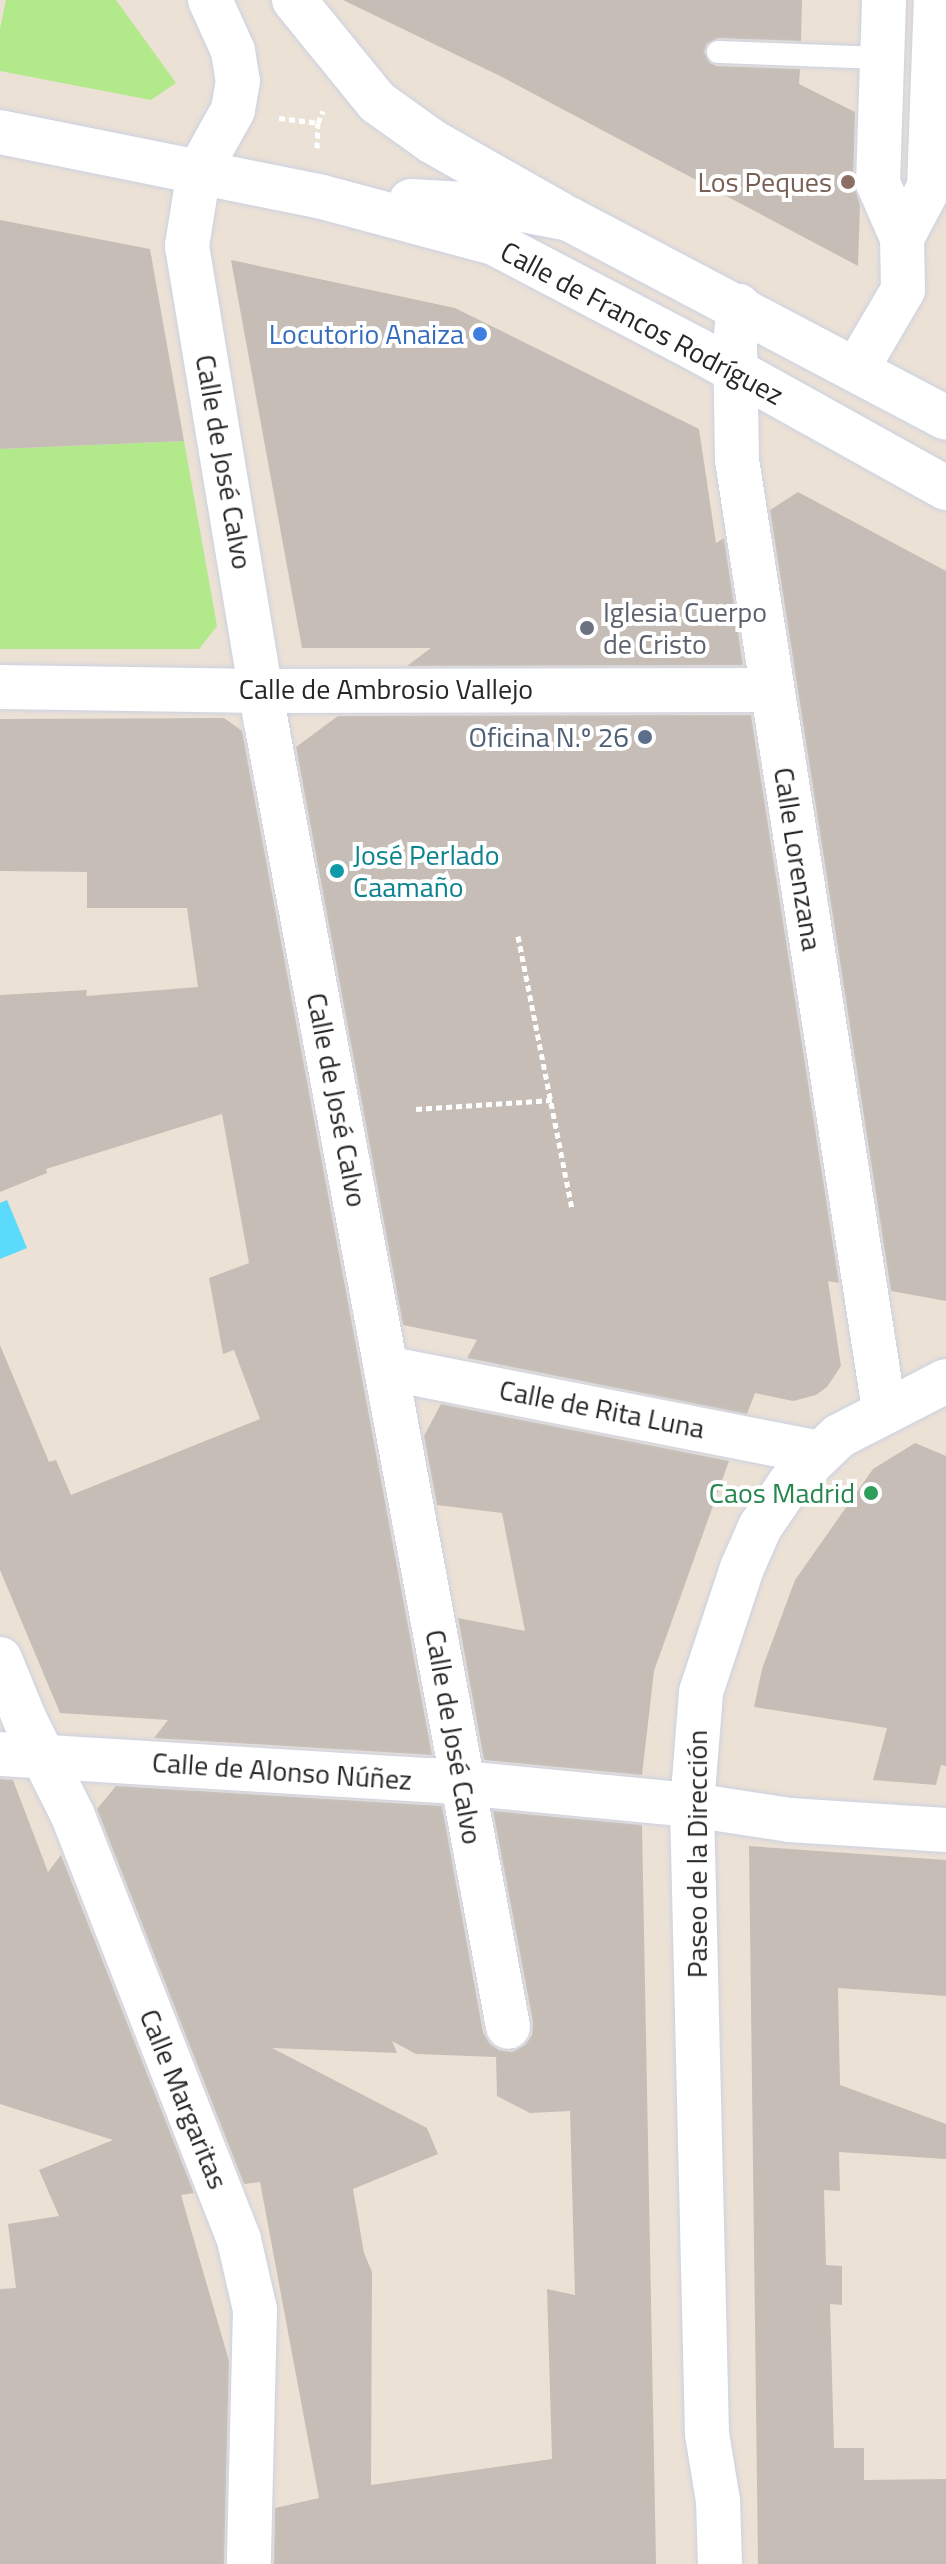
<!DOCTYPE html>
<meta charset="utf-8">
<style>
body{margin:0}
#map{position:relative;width:946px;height:2564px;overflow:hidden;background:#ece1d5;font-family:"Titillium Web",sans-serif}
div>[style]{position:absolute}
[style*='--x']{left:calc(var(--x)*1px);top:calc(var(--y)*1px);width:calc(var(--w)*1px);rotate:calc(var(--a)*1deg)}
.green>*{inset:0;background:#b1e98b}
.water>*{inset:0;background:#5bdbfc}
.building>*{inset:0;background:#c6beb6}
.path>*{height:5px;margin-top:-2.5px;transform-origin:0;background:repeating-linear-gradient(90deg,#fff 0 6px,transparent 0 10px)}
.roads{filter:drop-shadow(0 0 2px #cbd1e2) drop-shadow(0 0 2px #cbd1e2)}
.service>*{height:22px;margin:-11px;padding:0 11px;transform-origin:11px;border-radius:11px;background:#fff}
.minor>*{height:44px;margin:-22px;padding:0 22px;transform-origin:22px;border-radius:22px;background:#fff}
.tertiary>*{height:44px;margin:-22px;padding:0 22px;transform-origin:22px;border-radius:22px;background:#fff}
.dots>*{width:22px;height:22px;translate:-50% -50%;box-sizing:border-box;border:4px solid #fff;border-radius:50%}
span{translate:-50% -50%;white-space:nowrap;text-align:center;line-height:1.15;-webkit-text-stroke:8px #fff;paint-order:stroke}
.education-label{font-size:28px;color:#785e54}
.right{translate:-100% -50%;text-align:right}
.street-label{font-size:28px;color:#272727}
.shop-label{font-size:28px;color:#366cbe}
.worship-label{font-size:28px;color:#5b616d}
.left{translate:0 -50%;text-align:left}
.service-label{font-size:28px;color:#4e5e75}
.culture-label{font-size:28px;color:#0d838f}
.leisure-label{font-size:28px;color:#27864d}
</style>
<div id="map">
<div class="green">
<i style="clip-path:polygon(6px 0,116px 0,176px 83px,151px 100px,0 71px,0 29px)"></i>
<i style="clip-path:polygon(184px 441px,217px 626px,199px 649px,0 649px,0 449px)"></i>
</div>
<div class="water">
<i style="clip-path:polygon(7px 1200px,27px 1248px,0 1259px,0 1203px)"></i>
</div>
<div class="building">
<i style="clip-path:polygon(343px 0,802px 0,801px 41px,718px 38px,707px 44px,704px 52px,710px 63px,717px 66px,800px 69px,799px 84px,855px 112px,853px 182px,860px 205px,858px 266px,500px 76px)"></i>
<i style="clip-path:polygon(0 220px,150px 249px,184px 441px,0 449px)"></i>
<i style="clip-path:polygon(231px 260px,455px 308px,699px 429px,716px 543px,724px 538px,743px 665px,407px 666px,431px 648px,302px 648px)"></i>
<i style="clip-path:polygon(798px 492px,946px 571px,946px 1301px,891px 1291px,770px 510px)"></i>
<i style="clip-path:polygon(751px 715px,839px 1283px,828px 1281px,841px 1366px,827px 1387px,816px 1395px,793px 1401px,755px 1393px,747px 1414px,467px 1358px,477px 1340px,403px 1325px,296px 747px,338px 716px)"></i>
<i style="clip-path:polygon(224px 718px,242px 731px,432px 1755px,154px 1738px,168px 1720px,60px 1713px,0 1570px,0 1345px,49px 1462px,56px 1460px,71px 1495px,260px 1419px,234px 1350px,223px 1354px,209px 1278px,249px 1263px,222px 1114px,46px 1169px,47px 1173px,0 1192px,0 995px,87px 990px,86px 996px,198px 987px,187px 908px,87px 908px,87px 872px,0 871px,0 719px)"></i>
<i style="clip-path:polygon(441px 1404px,729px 1461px,654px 1671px,642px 1775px,484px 1760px,458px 1618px,525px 1631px,502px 1513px,437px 1505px,424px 1436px)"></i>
<i style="clip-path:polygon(915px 1443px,946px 1456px,946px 1766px,941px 1765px,936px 1785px,873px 1780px,887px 1728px,754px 1707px,762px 1669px,795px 1580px,873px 1469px)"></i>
<i style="clip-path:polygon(0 1779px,13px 1780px,48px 1872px,61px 1855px,194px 2193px,181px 2195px,229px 2361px,224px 2564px,0 2564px,0 2289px,16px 2288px,8px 2224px,59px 2216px,39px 2170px,113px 2140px,0 2104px)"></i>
<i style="clip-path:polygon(evenodd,116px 1786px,442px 1806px,483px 2032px,490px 2044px,499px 2050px,512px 2052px,525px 2045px,532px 2035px,533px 2022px,493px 1811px,642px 1825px,656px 2564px,274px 2564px,275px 2508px,319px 2498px,260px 2182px,244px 2184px,97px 1809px,116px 1786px,392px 2041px,416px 2054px,496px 2057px,497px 2096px,530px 2113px,570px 2111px,575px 2295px,547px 2289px,552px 2459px,371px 2485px,372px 2272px,364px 2253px,353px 2189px,438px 2154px,427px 2128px,272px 2048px,397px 2053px,392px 2041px)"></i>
<i style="clip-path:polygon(749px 1846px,946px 1860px,946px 1996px,838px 1988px,840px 2085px,946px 2124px,946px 2159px,839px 2152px,840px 2191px,824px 2190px,826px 2265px,842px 2266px,842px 2305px,830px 2304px,834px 2448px,864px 2448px,864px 2480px,946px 2479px,946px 2564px,758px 2564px)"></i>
</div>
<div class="path">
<i style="--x:279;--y:118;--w:39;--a:7"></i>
<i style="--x:317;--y:148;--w:25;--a:-88"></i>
<i style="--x:318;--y:123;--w:13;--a:-67"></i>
<i style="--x:518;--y:936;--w:278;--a:78.8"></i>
<i style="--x:416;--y:1109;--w:136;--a:-3.8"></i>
</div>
<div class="roads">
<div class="service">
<i style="--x:718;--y:52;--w:164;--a:2.1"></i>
</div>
<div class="minor">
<i style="--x:210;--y:0;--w:56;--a:65.7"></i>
<i style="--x:233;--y:51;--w:30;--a:81"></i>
<i style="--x:238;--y:81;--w:29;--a:100"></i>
<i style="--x:233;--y:110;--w:70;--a:119.1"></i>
<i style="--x:199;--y:171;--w:76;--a:99.1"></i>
<i style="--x:187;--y:246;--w:483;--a:80.6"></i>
<i style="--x:266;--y:722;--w:1327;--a:79.49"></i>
<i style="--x:294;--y:0;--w:132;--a:50.9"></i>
<i style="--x:377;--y:102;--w:69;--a:35.5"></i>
<i style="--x:433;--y:142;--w:146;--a:29.6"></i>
<i style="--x:902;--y:238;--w:58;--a:-62.1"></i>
<i style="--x:929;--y:187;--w:187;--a:-87.9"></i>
<i style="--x:739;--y:306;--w:38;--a:96"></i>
<i style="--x:735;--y:344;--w:116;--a:89"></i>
<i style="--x:737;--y:460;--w:961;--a:81.2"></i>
<i style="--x:856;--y:370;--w:93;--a:-59.6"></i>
<i style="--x:903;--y:290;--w:52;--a:-91.1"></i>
<i style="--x:902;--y:238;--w:60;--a:-113.6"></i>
<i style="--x:878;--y:183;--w:183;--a:-88.1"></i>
<i style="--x:0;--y:687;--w:261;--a:0.9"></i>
<i style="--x:261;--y:691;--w:511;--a:-0.11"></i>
<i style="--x:386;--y:1368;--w:440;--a:11.1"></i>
<i style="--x:0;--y:1659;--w:66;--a:67.7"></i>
<i style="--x:25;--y:1720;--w:107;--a:63.4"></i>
<i style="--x:73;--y:1816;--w:455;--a:68.6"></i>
<i style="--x:239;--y:2240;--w:72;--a:77.1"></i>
<i style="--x:255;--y:2310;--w:254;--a:91.4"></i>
<i style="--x:0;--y:1754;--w:432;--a:3.5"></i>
<i style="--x:431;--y:1780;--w:262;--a:5.5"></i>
<i style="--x:692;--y:1805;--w:99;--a:8.7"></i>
<i style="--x:790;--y:1820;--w:156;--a:3.7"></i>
<i style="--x:720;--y:2564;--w:63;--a:-91.8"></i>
<i style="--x:718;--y:2501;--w:68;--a:-99.3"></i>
<i style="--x:707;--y:2434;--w:629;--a:-91.37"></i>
<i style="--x:692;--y:1805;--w:113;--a:-85.4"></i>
<i style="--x:701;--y:1692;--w:131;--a:-71.7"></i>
<i style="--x:742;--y:1568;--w:45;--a:-66.3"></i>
<i style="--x:760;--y:1527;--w:53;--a:-55.7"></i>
<i style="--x:790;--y:1483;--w:68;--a:-43.8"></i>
<i style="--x:839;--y:1436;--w:120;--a:-27.2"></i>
</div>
<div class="tertiary">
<i style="--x:0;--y:132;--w:328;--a:11.4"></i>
<i style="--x:322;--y:197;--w:178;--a:15"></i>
<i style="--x:494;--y:243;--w:228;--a:27.7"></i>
<i style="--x:696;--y:349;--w:286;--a:29.1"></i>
<i style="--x:411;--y:201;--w:90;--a:3.2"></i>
<i style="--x:501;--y:206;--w:69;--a:10.8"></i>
<i style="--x:569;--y:219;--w:426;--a:27.8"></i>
</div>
</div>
<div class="dots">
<i style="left:848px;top:182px;background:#8d6e63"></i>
<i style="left:480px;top:334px;background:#3f7fe0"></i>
<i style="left:587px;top:628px;background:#6b7280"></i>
<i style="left:645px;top:737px;background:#5c6f8a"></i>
<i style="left:337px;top:871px;background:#0f9aa8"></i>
<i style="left:871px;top:1493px;background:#2e9e5b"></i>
</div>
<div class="education-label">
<span class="right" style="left:832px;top:182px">Los Peques</span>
</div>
<div class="street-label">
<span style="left:642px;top:323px;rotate:28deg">Calle de Francos Rodríguez</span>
<span style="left:224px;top:462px;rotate:80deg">Calle de José Calvo</span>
<span style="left:386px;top:689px">Calle de Ambrosio Vallejo</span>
<span style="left:798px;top:859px;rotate:81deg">Calle Lorenzana</span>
<span style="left:337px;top:1100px;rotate:79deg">Calle de José Calvo</span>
<span style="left:602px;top:1409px;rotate:11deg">Calle de Rita Luna</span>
<span style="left:454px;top:1737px;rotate:80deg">Calle de José Calvo</span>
<span style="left:282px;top:1771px;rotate:4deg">Calle de Alonso Núñez</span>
<span style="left:697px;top:1854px;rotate:-90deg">Paseo de la Dirección</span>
<span style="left:184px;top:2099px;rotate:68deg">Calle Margaritas</span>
</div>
<div class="shop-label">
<span class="right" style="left:464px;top:334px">Locutorio Anaiza</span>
</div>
<div class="worship-label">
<span class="left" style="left:603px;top:628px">Iglesia Cuerpo<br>de Cristo</span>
</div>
<div class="service-label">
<span class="right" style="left:629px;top:737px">Oficina N.º 26</span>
</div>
<div class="culture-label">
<span class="left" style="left:353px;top:871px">José Perlado<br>Caamaño</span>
</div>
<div class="leisure-label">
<span class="right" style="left:855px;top:1493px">Caos Madrid</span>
</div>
</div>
